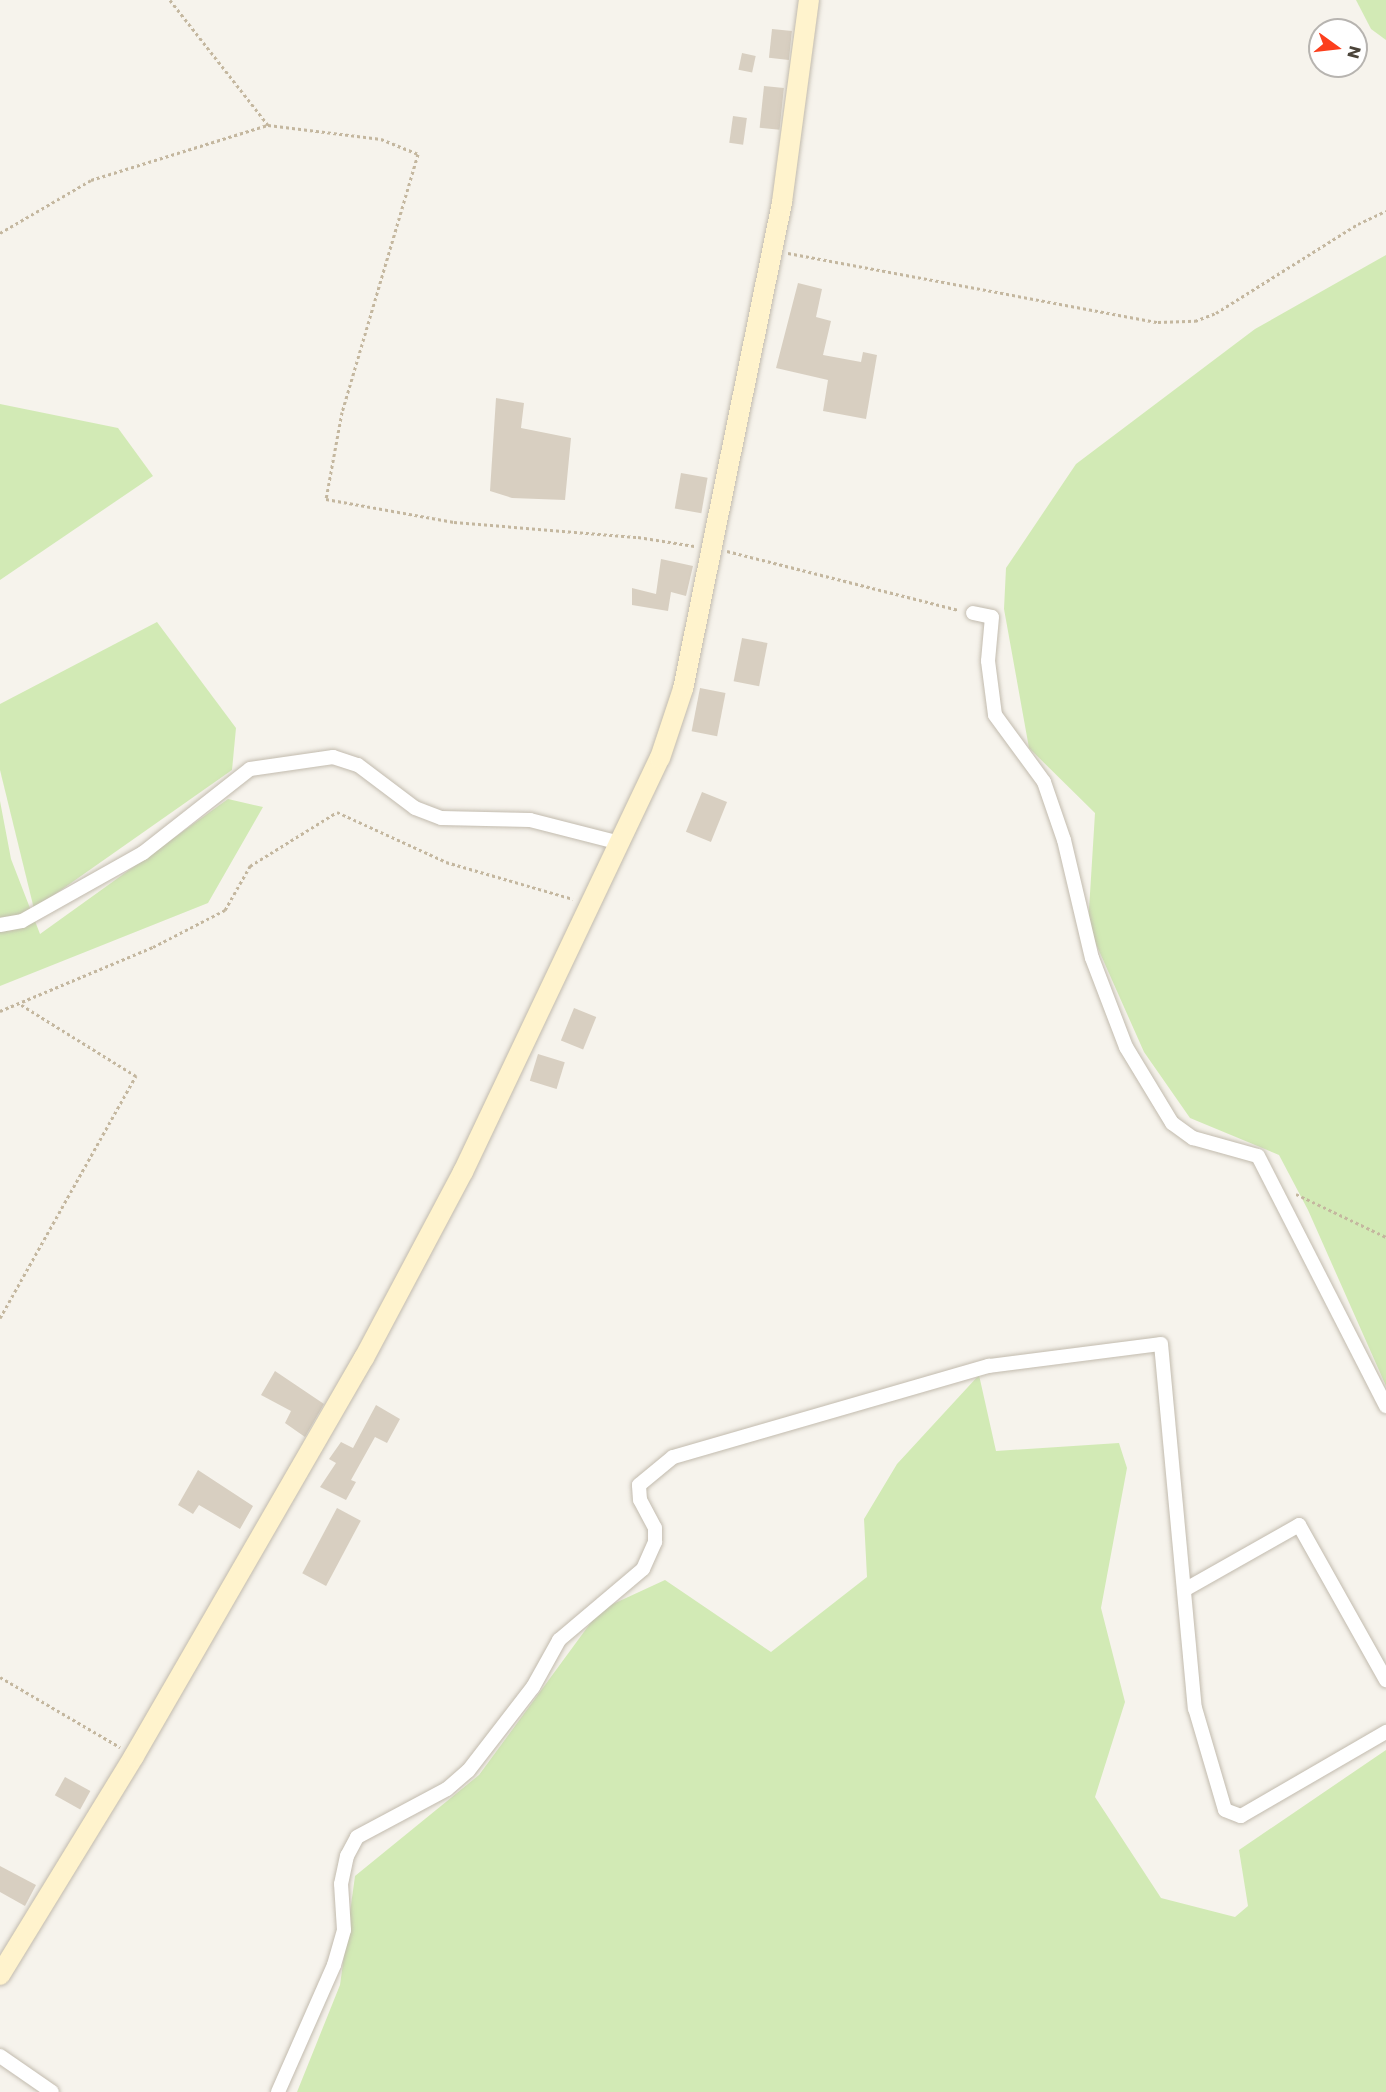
<!DOCTYPE html>
<style>
body{margin:0}
#map{position:relative;width:1386px;height:2092px;overflow:hidden;background:#f6f3ec;font-family:Poppins,sans-serif}
div>[style]{position:absolute}
[style*='--x']{left:calc(var(--x)*1px);top:calc(var(--y)*1px);width:calc(var(--w)*1px);rotate:calc(var(--a)*1deg)}
.green>*{inset:0;background:#d2eab5}
.building>*{inset:0;background:#d8cfc1;transform-origin:0 0}
.path>*{height:3px;margin-top:-1.5px;transform-origin:0;background:repeating-linear-gradient(90deg,#c4b79f 0 3px,transparent 0 6px)}
.roads{filter:drop-shadow(0 0 2px #c2bbae) drop-shadow(0 0 2px #c2bbae)}
.street>*{height:14px;margin:-7px;padding:0 7px;transform-origin:7px;border-radius:7px;background:#fff}
.secondary>*{height:20px;margin:-10px;padding:0 10px;transform-origin:10px;border-radius:10px;background:#fff3cd}
span{translate:-50% -50%;white-space:nowrap;text-align:center;line-height:1.15;-webkit-text-stroke:4.5px #fff;paint-order:stroke}
.north{position:absolute;left:1308px;top:18px;width:60px;height:60px;box-sizing:border-box;background:#fff;border:2px solid #b7b4b0;border-radius:50%;rotate:105deg;font-size:16px;font-weight:700;line-height:24px;text-align:center;color:#4b4439}
.north::after{content:'';display:block;margin:auto;width:21px;height:27px;background:#fc3f1d;clip-path:polygon(50% 0,100% 100%,50% 72%,0 100%)}
</style>
<div id="map">
<div class="green">
<i style="clip-path:polygon(1356px 0,1386px 0,1386px 40px,1371px 29px)"></i>
<i style="clip-path:polygon(1386px 255px,1386px 1386px,1308px 1210px,1279px 1155px,1190px 1118px,1144px 1052px,1088px 926px,1095px 813px,1029px 748px,1004px 609px,1006px 568px,1076px 464px,1255px 329px)"></i>
<i style="clip-path:polygon(0 404px,118px 428px,153px 476px,0 580px)"></i>
<i style="clip-path:polygon(157px 622px,236px 728px,232px 770px,34px 909px,0 770px,0 704px)"></i>
<i style="clip-path:polygon(228px 799px,263px 807px,208px 903px,0 986px,0 801px,11px 859px,40px 934px)"></i>
<i style="clip-path:polygon(979px 1375px,996px 1451px,1119px 1443px,1127px 1468px,1101px 1608px,1125px 1702px,1095px 1797px,1161px 1898px,1235px 1917px,1248px 1906px,1239px 1850px,1386px 1750px,1386px 2092px,297px 2092px,340px 1985px,355px 1876px,479px 1775px,600px 1610px,665px 1580px,771px 1652px,867px 1577px,864px 1519px,897px 1464px)"></i>
</div>
<div class="building">
<i style="left:772px;top:29px;width:20px;height:29px;rotate:6deg"></i>
<i style="left:742px;top:53px;width:14px;height:17px;rotate:12deg"></i>
<i style="left:764px;top:86px;width:20px;height:42px;rotate:6deg"></i>
<i style="left:733px;top:116px;width:14px;height:27px;rotate:8deg"></i>
<i style="clip-path:polygon(798px 283px,822px 289px,816px 317px,831px 321px,823px 355px,861px 362px,863px 352px,877px 355px,866px 419px,823px 411px,828px 380px,776px 368px)"></i>
<i style="clip-path:polygon(496px 398px,524px 403px,521px 428px,571px 438px,565px 500px,512px 498px,490px 491px)"></i>
<i style="left:681px;top:473px;width:27px;height:36px;rotate:10deg"></i>
<i style="clip-path:polygon(661px 559px,693px 566px,686px 596px,671px 592px,668px 611px,632px 605px,632px 588px,656px 594px)"></i>
<i style="left:742px;top:638px;width:26px;height:44px;rotate:11deg"></i>
<i style="left:700px;top:688px;width:26px;height:44px;rotate:11deg"></i>
<i style="left:702px;top:792px;width:27px;height:43px;rotate:22deg"></i>
<i style="left:574px;top:1008px;width:24px;height:35px;rotate:22deg"></i>
<i style="left:538px;top:1054px;width:28px;height:28px;rotate:17deg"></i>
<i style="clip-path:polygon(275px 1371px,324px 1404px,305px 1437px,285px 1423px,291px 1411px,261px 1395px)"></i>
<i style="clip-path:polygon(376px 1405px,400px 1419px,387px 1443px,375px 1437px,351px 1480px,356px 1482px,346px 1500px,320px 1487px,336px 1463px,329px 1459px,341px 1442px,353px 1448px)"></i>
<i style="clip-path:polygon(198px 1470px,253px 1506px,240px 1529px,199px 1505px,193px 1514px,178px 1505px)"></i>
<i style="left:337px;top:1508px;width:27px;height:74px;rotate:28deg"></i>
<i style="left:65px;top:1777px;width:29px;height:21px;rotate:29deg"></i>
<i style="clip-path:polygon(0 1866px,36px 1885px,25px 1906px,0 1892px)"></i>
</div>
<div class="path">
<i style="--x:170;--y:0;--w:159;--a:51.9"></i>
<i style="--x:0;--y:233;--w:105;--a:-30.2"></i>
<i style="--x:91;--y:180;--w:185;--a:-17.3"></i>
<i style="--x:268;--y:125;--w:114;--a:7.1"></i>
<i style="--x:381;--y:139;--w:40;--a:22"></i>
<i style="--x:418;--y:154;--w:269;--a:106.4"></i>
<i style="--x:342;--y:412;--w:88;--a:100.4"></i>
<i style="--x:326;--y:499;--w:130;--a:10.2"></i>
<i style="--x:454;--y:522;--w:185;--a:4.7"></i>
<i style="--x:638;--y:537;--w:57;--a:9.1"></i>
<i style="--x:788;--y:253;--w:376;--a:10.6"></i>
<i style="--x:1158;--y:322;--w:37;--a:-2"></i>
<i style="--x:1195;--y:321;--w:22;--a:-21"></i>
<i style="--x:1216;--y:313;--w:168;--a:-32.1"></i>
<i style="--x:1358;--y:224;--w:31;--a:-25"></i>
<i style="--x:727;--y:551;--w:239;--a:14.3"></i>
<i style="--x:0;--y:1011;--w:166;--a:-22.7"></i>
<i style="--x:153;--y:947;--w:81;--a:-27.2"></i>
<i style="--x:225;--y:910;--w:51;--a:-60.4"></i>
<i style="--x:250;--y:866;--w:102;--a:-31.8"></i>
<i style="--x:337;--y:812;--w:120;--a:24.6"></i>
<i style="--x:446;--y:862;--w:132;--a:16.2"></i>
<i style="--x:1296;--y:1194;--w:100;--a:25.5"></i>
<i style="--x:0;--y:1318;--w:278;--a:-60.7"></i>
<i style="--x:136;--y:1076;--w:137;--a:-148.2"></i>
<i style="--x:0;--y:1677;--w:139;--a:30.3"></i>
</div>
<div class="roads">
<div class="street">
<i style="--x:973;--y:613;--w:19;--a:12"></i>
<i style="--x:992;--y:617;--w:44;--a:95.2"></i>
<i style="--x:988;--y:661;--w:54;--a:82.6"></i>
<i style="--x:995;--y:715;--w:83;--a:53.8"></i>
<i style="--x:1044;--y:782;--w:61;--a:71"></i>
<i style="--x:1064;--y:840;--w:121;--a:76.7"></i>
<i style="--x:1092;--y:958;--w:95;--a:69.1"></i>
<i style="--x:1126;--y:1047;--w:89;--a:58.8"></i>
<i style="--x:1172;--y:1123;--w:26;--a:36"></i>
<i style="--x:1193;--y:1138;--w:67;--a:15.5"></i>
<i style="--x:1258;--y:1156;--w:281;--a:62.9"></i>
<i style="--x:0;--y:925;--w:22;--a:-10"></i>
<i style="--x:22;--y:921;--w:139;--a:-29.3"></i>
<i style="--x:143;--y:853;--w:136;--a:-38.1"></i>
<i style="--x:250;--y:769;--w:84;--a:-8.2"></i>
<i style="--x:333;--y:757;--w:26;--a:18"></i>
<i style="--x:358;--y:765;--w:71;--a:37"></i>
<i style="--x:415;--y:808;--w:28;--a:21"></i>
<i style="--x:441;--y:818;--w:89;--a:1.3"></i>
<i style="--x:530;--y:820;--w:93;--a:14.3"></i>
<i style="--x:1186;--y:1589;--w:130;--a:-29.5"></i>
<i style="--x:1299;--y:1525;--w:178;--a:60.7"></i>
<i style="--x:0;--y:2056;--w:63;--a:34.7"></i>
<i style="--x:278;--y:2092;--w:139;--a:-66.2"></i>
<i style="--x:334;--y:1965;--w:36;--a:-74"></i>
<i style="--x:344;--y:1930;--w:46;--a:-93.7"></i>
<i style="--x:341;--y:1884;--w:29;--a:-78"></i>
<i style="--x:347;--y:1856;--w:21;--a:-62"></i>
<i style="--x:357;--y:1837;--w:102;--a:-28.1"></i>
<i style="--x:447;--y:1789;--w:28;--a:-41"></i>
<i style="--x:468;--y:1771;--w:106;--a:-52.3"></i>
<i style="--x:533;--y:1687;--w:54;--a:-61"></i>
<i style="--x:559;--y:1640;--w:110;--a:-40.2"></i>
<i style="--x:643;--y:1569;--w:30;--a:-66"></i>
<i style="--x:655;--y:1542;--w:14;--a:-90"></i>
<i style="--x:655;--y:1528;--w:32;--a:-118"></i>
<i style="--x:640;--y:1500;--w:15;--a:-94"></i>
<i style="--x:639;--y:1485;--w:44;--a:-39.5"></i>
<i style="--x:673;--y:1457;--w:329;--a:-16.1"></i>
<i style="--x:989;--y:1366;--w:173;--a:-7.3"></i>
<i style="--x:1161;--y:1344;--w:366;--a:84.7"></i>
<i style="--x:1195;--y:1708;--w:106;--a:73.6"></i>
<i style="--x:1225;--y:1810;--w:17;--a:21"></i>
<i style="--x:1241;--y:1816;--w:168;--a:-30.1"></i>
</div>
<div class="secondary">
<i style="--x:0;--y:1975;--w:257;--a:-58.5"></i>
<i style="--x:134;--y:1756;--w:460;--a:-60"></i>
<i style="--x:364;--y:1358;--w:211;--a:-62"></i>
<i style="--x:463;--y:1172;--w:458;--a:-64.6"></i>
<i style="--x:660;--y:758;--w:73;--a:-71.6"></i>
<i style="--x:683;--y:689;--w:497;--a:-78.5"></i>
<i style="--x:782;--y:202;--w:204;--a:-82.4"></i>
</div>
</div>
<div class="north">N</div>
</div>
